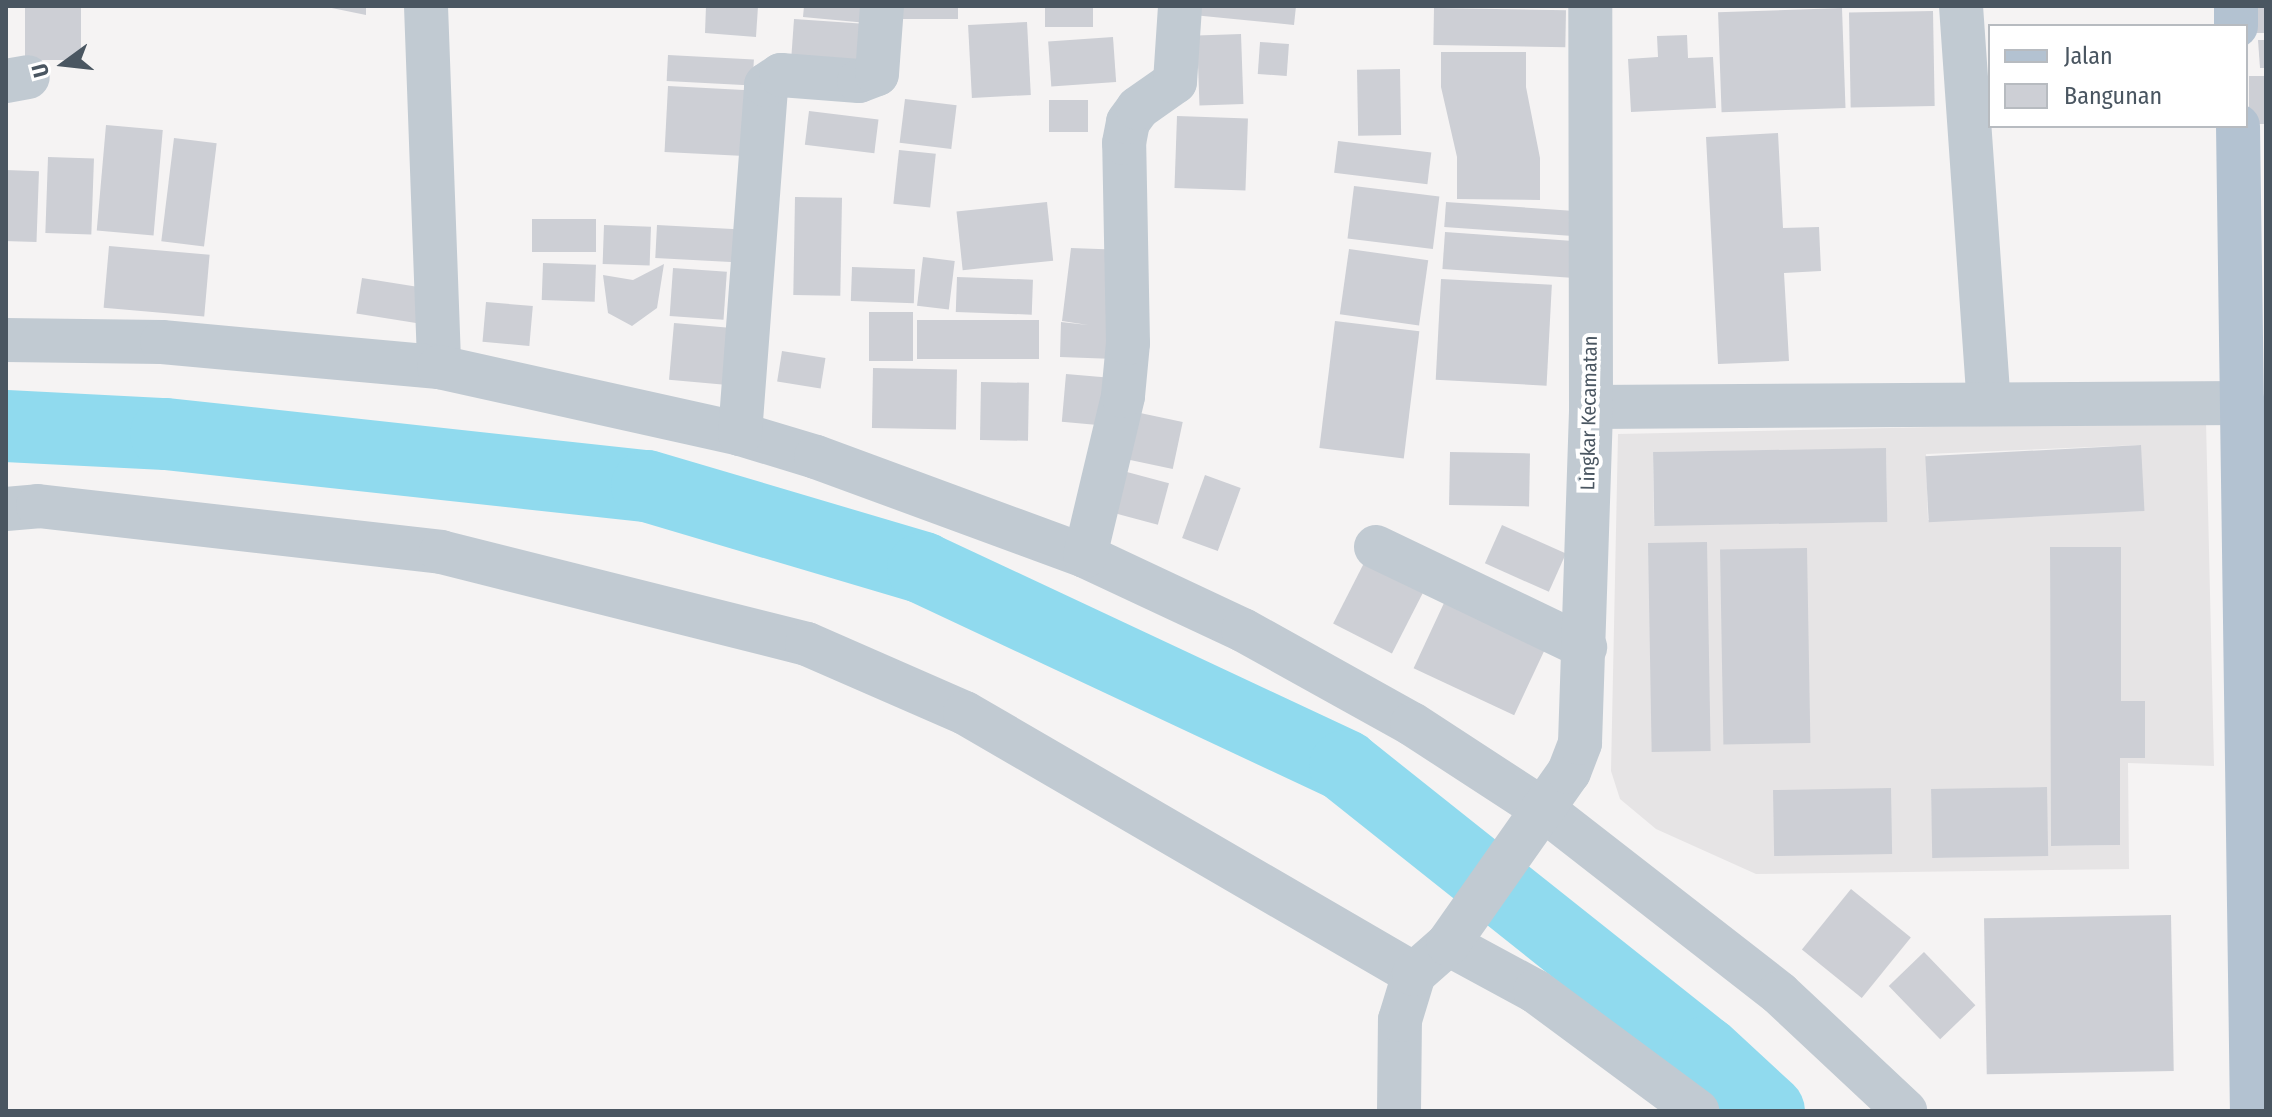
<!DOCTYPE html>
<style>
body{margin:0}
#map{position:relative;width:2272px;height:1117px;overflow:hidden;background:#f5f3f3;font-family:"Fira Sans Condensed",sans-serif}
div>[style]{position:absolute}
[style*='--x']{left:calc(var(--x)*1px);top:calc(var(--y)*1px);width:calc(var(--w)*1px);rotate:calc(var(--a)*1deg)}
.education>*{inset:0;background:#e6e4e5}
.river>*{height:72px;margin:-36px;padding:0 36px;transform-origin:36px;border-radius:36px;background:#90daee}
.building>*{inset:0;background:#cdcfd5;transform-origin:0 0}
.minor>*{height:44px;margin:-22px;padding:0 22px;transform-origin:22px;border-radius:22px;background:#c1cad2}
.major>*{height:44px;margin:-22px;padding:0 22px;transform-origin:22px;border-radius:22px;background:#b3c2d1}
span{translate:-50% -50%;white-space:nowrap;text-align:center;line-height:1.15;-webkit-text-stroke:8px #fff;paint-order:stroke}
.street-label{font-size:20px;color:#4a5661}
.frame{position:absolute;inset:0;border:8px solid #4a5661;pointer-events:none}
.legend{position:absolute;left:1988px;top:24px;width:260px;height:104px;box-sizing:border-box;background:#fff;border:2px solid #b7bbc0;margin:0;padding:10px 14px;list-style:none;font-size:24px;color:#4a5661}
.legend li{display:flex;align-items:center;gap:16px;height:40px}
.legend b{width:40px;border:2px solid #b7bbc0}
.north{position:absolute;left:24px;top:24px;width:80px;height:80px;-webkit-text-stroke:6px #fff;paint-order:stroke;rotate:255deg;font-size:22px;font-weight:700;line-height:32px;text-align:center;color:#4a5661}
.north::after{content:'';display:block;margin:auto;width:28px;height:36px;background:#4a5661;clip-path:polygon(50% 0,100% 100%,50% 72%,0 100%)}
</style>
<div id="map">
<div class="education">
<i style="clip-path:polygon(evenodd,2206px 421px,2214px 766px,2128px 763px,2129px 869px,1756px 874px,1656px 829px,1620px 799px,1611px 771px,1618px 434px,2206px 421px,2140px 445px,2143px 511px,1928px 520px,1926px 454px,2140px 445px,2206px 421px,1886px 449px,1887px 522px,1654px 525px,1653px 452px,1886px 449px,2206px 421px,2050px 547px,2121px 548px,2121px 701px,2145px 702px,2145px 757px,2120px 758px,2120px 845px,2052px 846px,2050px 547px,2206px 421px,2046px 787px,2048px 855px,1933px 858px,1931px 790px,2046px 787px)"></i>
</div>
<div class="river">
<i style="--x:6;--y:426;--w:160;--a:2.9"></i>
<i style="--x:166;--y:434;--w:484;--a:6.2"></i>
<i style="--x:647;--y:486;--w:288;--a:16.5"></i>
<i style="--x:923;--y:568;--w:466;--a:25.1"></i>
<i style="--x:1345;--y:766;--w:460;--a:38.5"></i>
<i style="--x:1705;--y:1052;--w:87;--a:42.7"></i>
</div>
<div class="building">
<i style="left:25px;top:6px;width:56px;height:54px"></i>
<i style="clip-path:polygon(322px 6px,366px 6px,366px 15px)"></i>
<i style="clip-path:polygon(706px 6px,758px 6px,756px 37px,705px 33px)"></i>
<i style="clip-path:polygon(804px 6px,879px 6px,878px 24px,803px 17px)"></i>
<i style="left:901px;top:6px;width:57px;height:13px"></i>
<i style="left:1045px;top:6px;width:48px;height:21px"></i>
<i style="clip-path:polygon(1194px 6px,1296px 6px,1294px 25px,1193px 15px)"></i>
<i style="left:2254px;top:6px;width:12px;height:27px"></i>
<i style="left:1434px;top:8px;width:132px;height:37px;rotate:1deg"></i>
<i style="left:1842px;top:8px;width:100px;height:124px;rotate:88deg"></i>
<i style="left:1933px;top:11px;width:95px;height:84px;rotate:89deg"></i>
<i style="left:794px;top:19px;width:77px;height:46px;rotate:4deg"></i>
<i style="left:1027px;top:22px;width:73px;height:59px;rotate:87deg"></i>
<i style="left:1241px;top:34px;width:70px;height:44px;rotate:88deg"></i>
<i style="clip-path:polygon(1687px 35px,1688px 58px,1713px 57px,1716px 108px,1631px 112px,1628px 59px,1658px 57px,1657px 36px)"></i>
<i style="left:1113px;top:37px;width:45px;height:65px;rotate:86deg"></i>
<i style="clip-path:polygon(2258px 40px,2266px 40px,2266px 68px,2260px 68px)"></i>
<i style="left:1260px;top:42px;width:29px;height:32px;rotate:4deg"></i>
<i style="clip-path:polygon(1441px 52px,1526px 52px,1526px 87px,1540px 158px,1540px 200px,1457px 199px,1457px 157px,1441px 87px)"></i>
<i style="left:668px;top:55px;width:86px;height:26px;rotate:3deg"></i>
<i style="left:1400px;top:69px;width:66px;height:43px;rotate:89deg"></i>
<i style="left:2249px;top:76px;width:17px;height:48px"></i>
<i style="left:668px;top:86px;width:90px;height:66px;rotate:3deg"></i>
<i style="left:905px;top:99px;width:52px;height:44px;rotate:7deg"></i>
<i style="left:1049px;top:100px;width:39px;height:32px"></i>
<i style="left:809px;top:111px;width:70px;height:34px;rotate:7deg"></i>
<i style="left:1177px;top:116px;width:71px;height:72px;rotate:2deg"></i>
<i style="left:106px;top:125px;width:57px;height:106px;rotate:5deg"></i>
<i style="clip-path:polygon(1778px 133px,1783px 228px,1819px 227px,1821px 271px,1784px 273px,1789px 361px,1718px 364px,1706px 137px)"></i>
<i style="left:174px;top:138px;width:43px;height:104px;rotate:7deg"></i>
<i style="left:1338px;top:141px;width:94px;height:32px;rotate:7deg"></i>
<i style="left:899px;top:150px;width:37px;height:54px;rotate:6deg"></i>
<i style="left:48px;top:157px;width:46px;height:76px;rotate:2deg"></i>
<i style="left:6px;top:170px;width:33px;height:71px;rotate:2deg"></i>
<i style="left:1354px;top:186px;width:86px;height:53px;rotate:7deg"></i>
<i style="left:795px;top:197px;width:47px;height:98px;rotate:1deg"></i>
<i style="left:1047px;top:202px;width:59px;height:91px;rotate:84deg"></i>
<i style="left:1446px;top:202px;width:125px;height:25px;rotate:4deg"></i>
<i style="left:596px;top:219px;width:33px;height:64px;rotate:90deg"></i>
<i style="left:604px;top:225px;width:47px;height:39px;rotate:2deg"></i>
<i style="left:657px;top:225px;width:85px;height:33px;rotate:3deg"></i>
<i style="left:1445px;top:232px;width:132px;height:37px;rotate:4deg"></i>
<i style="left:109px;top:246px;width:101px;height:62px;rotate:5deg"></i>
<i style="clip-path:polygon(1071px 248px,1126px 250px,1115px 359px,1060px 357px,1061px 322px,1088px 325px,1062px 321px)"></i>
<i style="left:1349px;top:249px;width:80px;height:66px;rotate:8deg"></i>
<i style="left:923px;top:257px;width:32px;height:49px;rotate:7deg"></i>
<i style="left:543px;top:263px;width:53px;height:37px;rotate:2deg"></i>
<i style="clip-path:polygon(664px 264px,657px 308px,632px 326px,608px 313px,603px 275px,633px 280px)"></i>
<i style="left:852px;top:267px;width:63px;height:34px;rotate:2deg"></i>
<i style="left:673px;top:268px;width:54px;height:48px;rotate:4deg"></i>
<i style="left:957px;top:277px;width:76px;height:35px;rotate:2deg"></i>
<i style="left:362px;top:278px;width:62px;height:36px;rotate:9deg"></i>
<i style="left:1441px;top:279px;width:111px;height:101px;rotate:3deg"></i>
<i style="left:486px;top:302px;width:47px;height:40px;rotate:5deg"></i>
<i style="left:869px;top:312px;width:44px;height:49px"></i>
<i style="left:1039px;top:320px;width:39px;height:122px;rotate:90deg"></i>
<i style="left:1335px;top:321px;width:85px;height:128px;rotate:7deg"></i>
<i style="left:674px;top:323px;width:70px;height:57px;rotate:5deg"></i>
<i style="left:782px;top:351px;width:44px;height:31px;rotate:9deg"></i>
<i style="left:873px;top:368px;width:84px;height:60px;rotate:1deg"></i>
<i style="left:1066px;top:374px;width:50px;height:48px;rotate:5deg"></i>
<i style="left:981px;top:382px;width:48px;height:58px;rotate:1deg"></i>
<i style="left:1126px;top:410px;width:58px;height:48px;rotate:12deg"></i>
<i style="left:2141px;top:445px;width:66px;height:216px;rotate:87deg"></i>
<i style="left:1886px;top:448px;width:74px;height:233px;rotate:89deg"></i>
<i style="left:1450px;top:452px;width:80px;height:53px;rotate:1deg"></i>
<i style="left:1112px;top:468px;width:59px;height:43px;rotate:15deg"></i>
<i style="left:1205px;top:475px;width:38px;height:67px;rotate:20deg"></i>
<i style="left:1502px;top:525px;width:70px;height:42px;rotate:24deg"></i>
<i style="left:1707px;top:542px;width:209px;height:59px;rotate:89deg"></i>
<i style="clip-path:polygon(2050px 547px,2121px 547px,2121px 701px,2145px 701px,2145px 758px,2120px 758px,2120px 845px,2051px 846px)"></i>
<i style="left:1807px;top:548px;width:195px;height:87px;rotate:89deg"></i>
<i style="left:1364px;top:563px;width:66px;height:68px;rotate:27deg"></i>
<i style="left:1444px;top:603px;width:111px;height:72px;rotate:25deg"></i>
<i style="left:2047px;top:787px;width:69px;height:116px;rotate:89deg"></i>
<i style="left:1891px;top:788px;width:66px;height:118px;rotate:89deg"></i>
<i style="left:1851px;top:889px;width:77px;height:78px;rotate:39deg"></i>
<i style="left:2171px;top:915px;width:156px;height:187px;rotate:89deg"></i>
<i style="left:1924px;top:952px;width:74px;height:49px;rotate:46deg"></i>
</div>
<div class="minor">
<i style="--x:426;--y:6;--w:361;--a:87.9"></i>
<i style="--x:1961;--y:6;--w:399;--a:86"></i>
<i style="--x:6;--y:81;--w:22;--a:-10"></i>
<i style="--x:6;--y:340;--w:156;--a:0.7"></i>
<i style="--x:162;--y:342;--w:278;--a:5.2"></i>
<i style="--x:439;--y:367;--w:308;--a:12.5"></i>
<i style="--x:740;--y:434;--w:79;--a:16.8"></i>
<i style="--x:816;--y:457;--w:287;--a:20.2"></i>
<i style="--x:1085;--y:556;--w:174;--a:25.1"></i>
<i style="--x:1243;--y:630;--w:193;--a:29.1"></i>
<i style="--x:1412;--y:724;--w:158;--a:33.1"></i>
<i style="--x:1544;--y:810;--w:298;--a:37.9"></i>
<i style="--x:1779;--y:993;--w:173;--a:43.1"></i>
<i style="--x:1591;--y:407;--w:652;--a:-0.35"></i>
<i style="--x:740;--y:434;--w:350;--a:-85.7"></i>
<i style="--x:766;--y:85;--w:18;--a:-34"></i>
<i style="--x:781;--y:75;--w:78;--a:4.4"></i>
<i style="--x:859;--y:81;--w:19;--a:-21"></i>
<i style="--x:877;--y:74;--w:68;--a:-85.8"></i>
<i style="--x:6;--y:509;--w:32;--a:-5"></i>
<i style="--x:38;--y:506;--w:406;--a:6.5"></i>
<i style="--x:441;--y:552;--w:377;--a:14.1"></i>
<i style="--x:807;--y:644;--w:172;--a:23.6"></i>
<i style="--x:965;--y:713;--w:519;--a:30.17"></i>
<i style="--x:1376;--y:547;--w:232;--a:25.6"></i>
<i style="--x:1085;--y:556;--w:164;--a:-76.6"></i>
<i style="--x:1123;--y:396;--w:53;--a:-84.6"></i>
<i style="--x:1128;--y:343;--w:200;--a:-91.1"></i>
<i style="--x:1124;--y:143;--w:21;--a:-79"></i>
<i style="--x:1128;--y:122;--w:17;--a:-54"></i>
<i style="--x:1138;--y:108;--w:45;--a:-35.1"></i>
<i style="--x:1175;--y:82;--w:76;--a:-86.2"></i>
<i style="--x:1448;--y:944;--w:99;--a:28.4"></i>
<i style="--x:1535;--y:991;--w:202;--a:36.5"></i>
<i style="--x:1399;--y:1111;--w:91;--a:-89.4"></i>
<i style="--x:1400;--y:1020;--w:48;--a:-73.1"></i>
<i style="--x:1414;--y:974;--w:45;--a:-41.4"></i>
<i style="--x:1448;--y:944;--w:210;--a:-54.9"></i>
<i style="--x:1569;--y:772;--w:31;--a:-69"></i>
<i style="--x:1580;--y:743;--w:336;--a:-88.1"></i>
<i style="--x:1591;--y:407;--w:401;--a:-90.1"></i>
</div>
<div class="major">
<i style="--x:2236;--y:6;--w:20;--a:90"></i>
<i style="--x:2238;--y:126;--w:985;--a:89.19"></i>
</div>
<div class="street-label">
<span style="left:1589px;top:413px;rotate:-89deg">Lingkar Kecamatan</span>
</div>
<div class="frame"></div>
<ul class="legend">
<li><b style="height:10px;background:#b3c2d1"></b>Jalan</li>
<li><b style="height:22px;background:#cdcfd5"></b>Bangunan</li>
</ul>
<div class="north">U</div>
</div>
